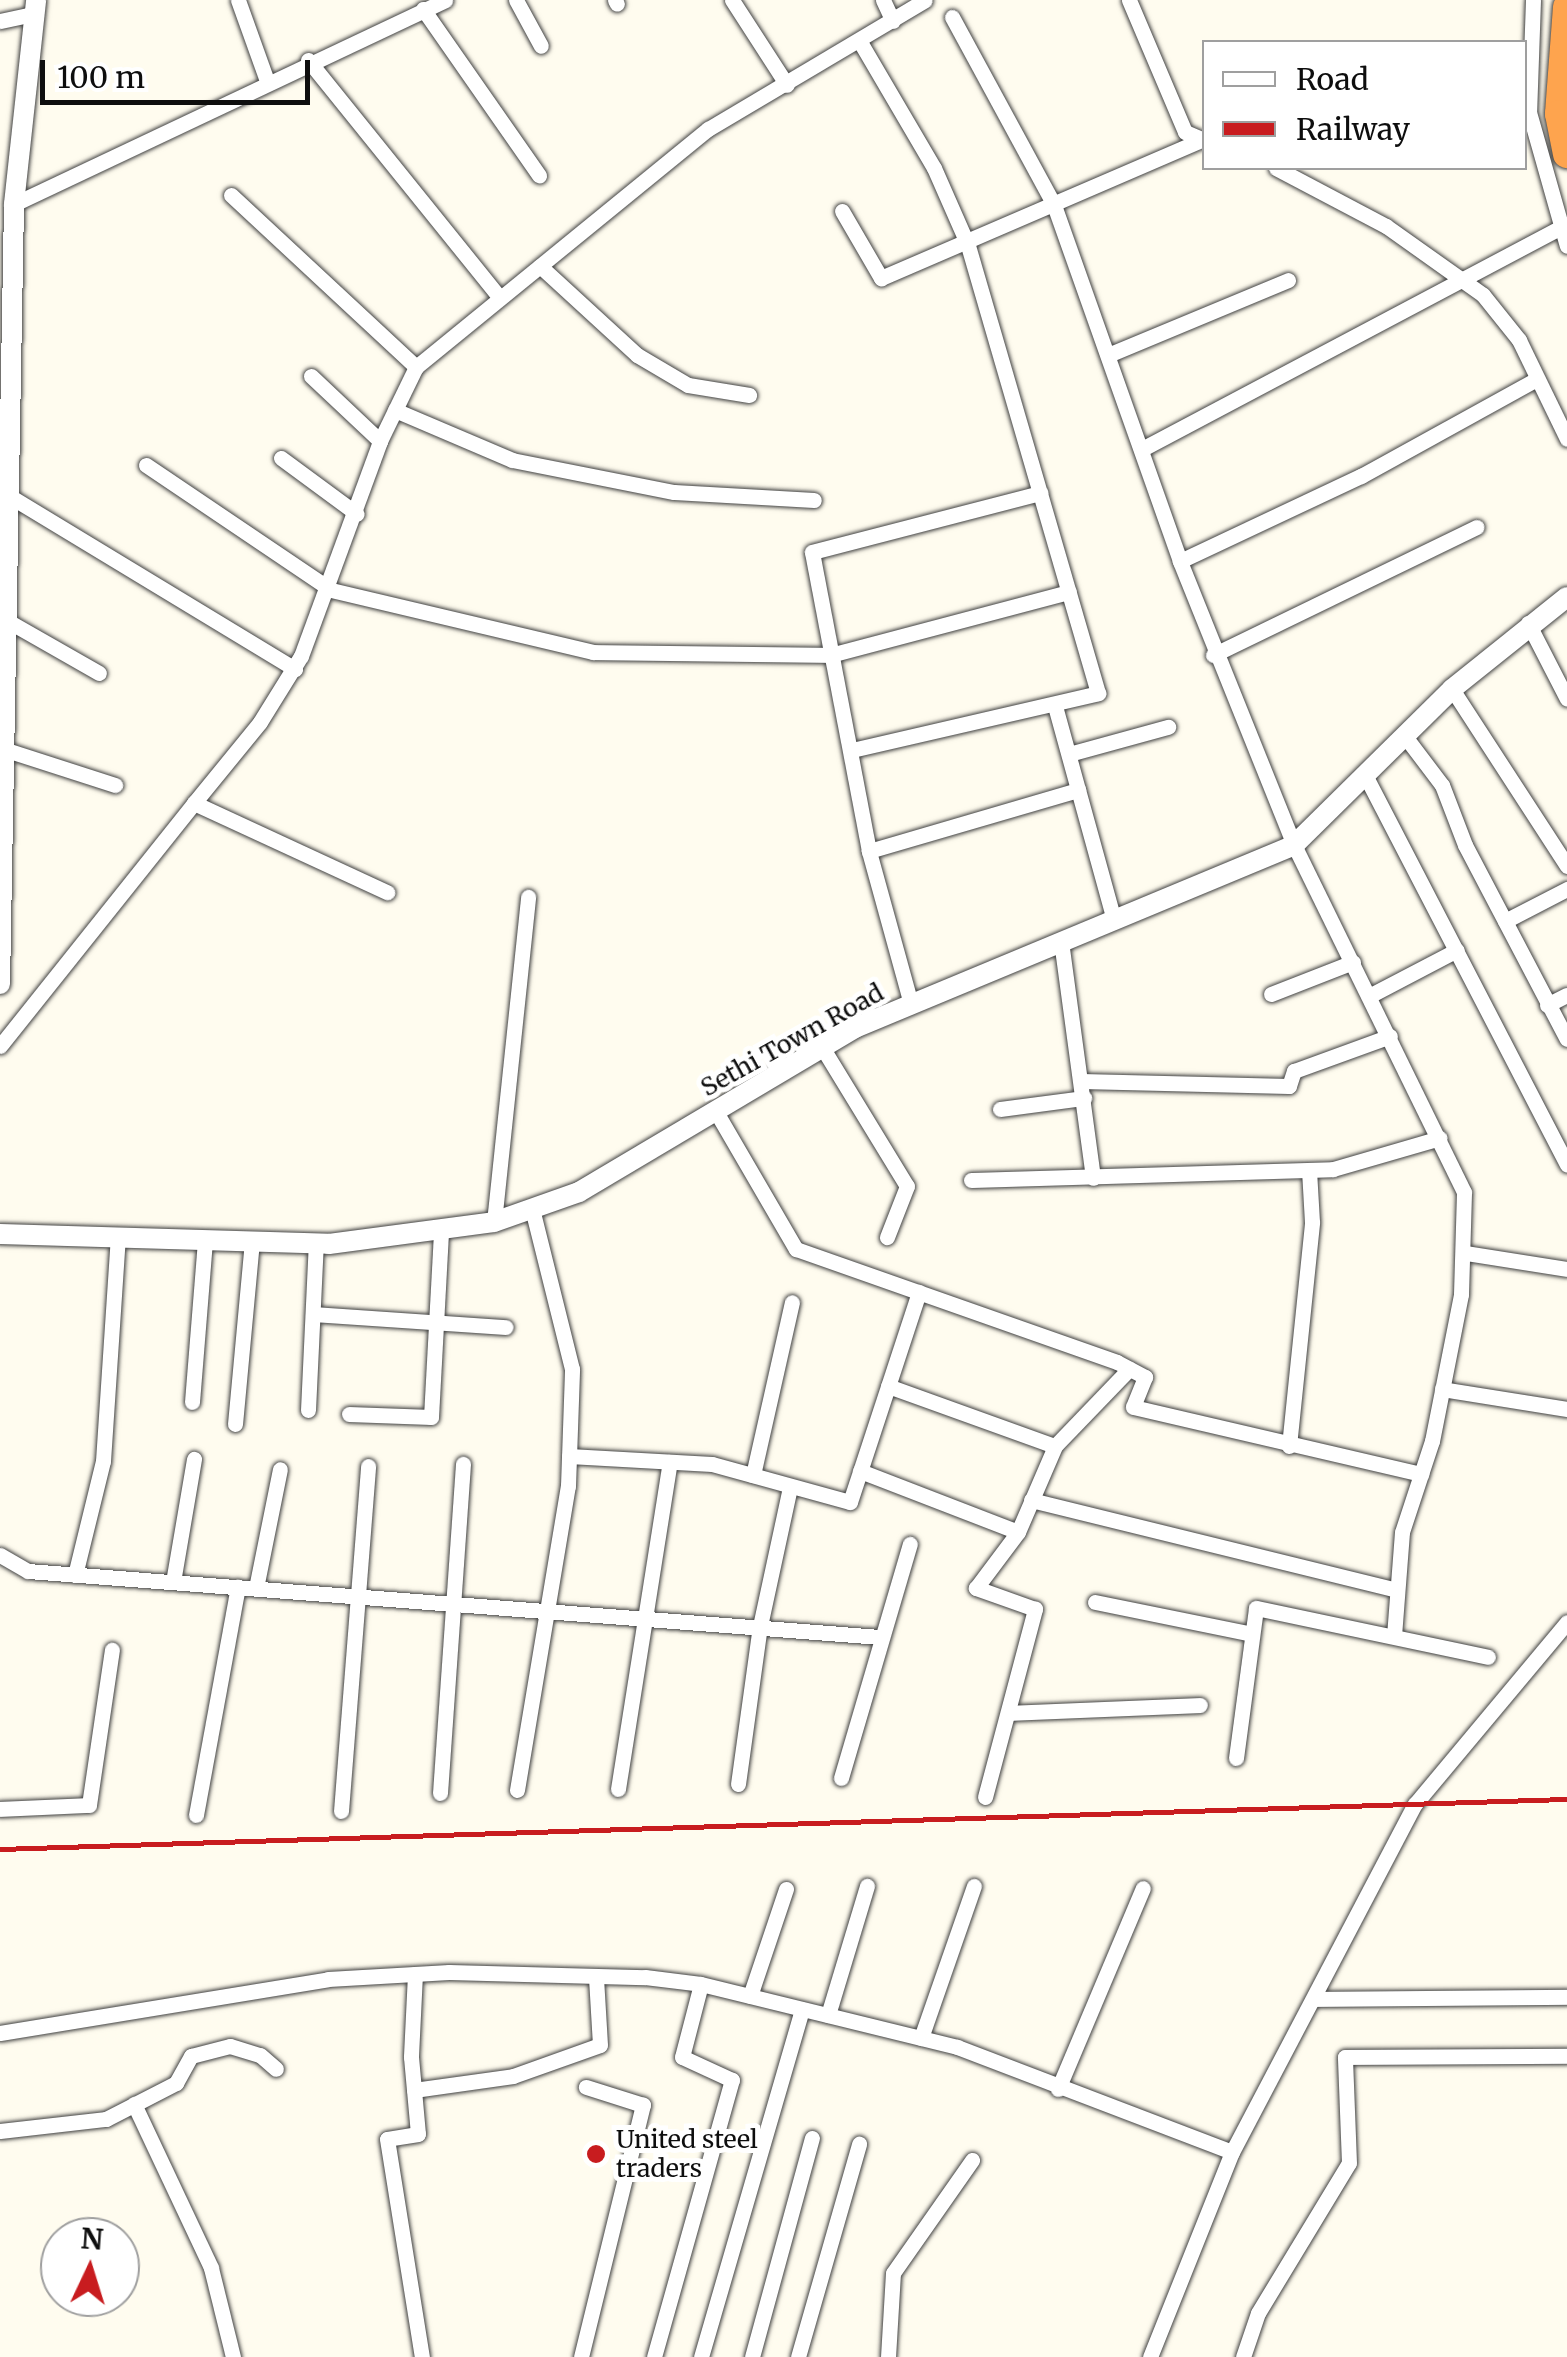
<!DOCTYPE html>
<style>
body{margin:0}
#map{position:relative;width:1567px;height:2357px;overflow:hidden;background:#fffcef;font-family:Merriweather,serif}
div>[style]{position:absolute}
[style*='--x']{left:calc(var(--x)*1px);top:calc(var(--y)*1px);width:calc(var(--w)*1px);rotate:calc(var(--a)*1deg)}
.roads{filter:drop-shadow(0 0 2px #414141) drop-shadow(0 0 2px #414141)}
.minor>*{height:15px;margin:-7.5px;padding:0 7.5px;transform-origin:7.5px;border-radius:7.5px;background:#fff}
.tertiary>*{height:20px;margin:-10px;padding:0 10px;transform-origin:10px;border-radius:10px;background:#fff}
.motorway>*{height:28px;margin:-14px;padding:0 14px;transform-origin:14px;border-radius:14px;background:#fea44e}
.rail>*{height:5px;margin:-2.5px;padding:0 2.5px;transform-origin:2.5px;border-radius:2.5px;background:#c81c1f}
.dots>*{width:28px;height:28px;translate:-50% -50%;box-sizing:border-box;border:5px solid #fff;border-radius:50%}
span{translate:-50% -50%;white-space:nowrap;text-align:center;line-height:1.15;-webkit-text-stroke:10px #fff;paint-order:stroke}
.street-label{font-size:25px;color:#0e0e0e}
.poi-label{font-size:25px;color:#0e0e0e}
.left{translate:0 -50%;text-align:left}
.legend{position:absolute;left:1202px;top:40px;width:325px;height:130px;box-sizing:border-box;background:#fff;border:2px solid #9f9f9f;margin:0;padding:12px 18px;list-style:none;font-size:30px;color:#0e0e0e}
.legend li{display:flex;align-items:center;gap:20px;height:50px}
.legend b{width:50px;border:2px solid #9f9f9f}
.north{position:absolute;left:40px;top:2217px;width:100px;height:100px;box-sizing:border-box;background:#fff;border:2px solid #9f9f9f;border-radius:50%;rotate:4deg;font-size:28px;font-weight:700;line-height:40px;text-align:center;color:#0e0e0e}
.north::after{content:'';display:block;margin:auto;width:35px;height:45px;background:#c81c1f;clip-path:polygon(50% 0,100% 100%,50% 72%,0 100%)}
.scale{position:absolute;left:40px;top:60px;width:270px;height:45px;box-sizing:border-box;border:5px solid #0e0e0e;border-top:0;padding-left:12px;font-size:30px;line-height:35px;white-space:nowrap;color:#0e0e0e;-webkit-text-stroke:8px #fff;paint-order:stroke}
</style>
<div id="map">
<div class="roads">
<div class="minor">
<i style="--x:238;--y:0;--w:86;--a:70.3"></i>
<i style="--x:516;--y:0;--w:52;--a:61.5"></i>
<i style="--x:615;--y:0;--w:4;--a:63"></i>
<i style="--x:732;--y:0;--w:101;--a:57.1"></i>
<i style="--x:883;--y:0;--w:23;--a:65"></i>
<i style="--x:1129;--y:0;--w:143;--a:67"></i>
<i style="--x:1185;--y:132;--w:21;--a:23"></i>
<i style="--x:1533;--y:0;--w:112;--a:92"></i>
<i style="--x:1529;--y:112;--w:139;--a:74.2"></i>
<i style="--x:423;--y:9;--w:203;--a:55.1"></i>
<i style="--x:952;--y:17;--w:214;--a:61.5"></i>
<i style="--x:1054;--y:205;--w:378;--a:70.5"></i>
<i style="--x:0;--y:21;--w:35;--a:-12"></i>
<i style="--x:308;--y:60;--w:304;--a:51.1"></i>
<i style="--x:1276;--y:168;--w:124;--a:27.8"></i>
<i style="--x:1386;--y:226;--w:119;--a:35.4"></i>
<i style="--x:1483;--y:295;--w:58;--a:51.3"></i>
<i style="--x:1519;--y:340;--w:110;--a:64.1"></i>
<i style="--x:231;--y:195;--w:253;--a:42.9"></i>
<i style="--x:14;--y:204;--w:477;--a:-25.3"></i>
<i style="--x:842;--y:211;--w:78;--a:59.8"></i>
<i style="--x:881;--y:278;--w:351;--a:-23.3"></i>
<i style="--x:540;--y:266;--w:132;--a:42.5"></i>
<i style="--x:637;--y:355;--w:59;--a:30.5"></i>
<i style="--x:688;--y:385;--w:62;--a:9.3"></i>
<i style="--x:1108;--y:355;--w:195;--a:-22.6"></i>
<i style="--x:311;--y:376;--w:95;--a:43.3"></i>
<i style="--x:395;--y:410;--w:127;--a:23.1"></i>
<i style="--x:512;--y:460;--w:165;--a:11.2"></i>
<i style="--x:674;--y:492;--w:140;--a:3.3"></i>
<i style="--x:1142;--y:449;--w:472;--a:-27.9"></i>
<i style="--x:281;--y:458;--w:94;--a:36.4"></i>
<i style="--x:146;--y:465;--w:223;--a:34"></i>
<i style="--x:331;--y:590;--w:269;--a:13.3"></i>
<i style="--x:593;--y:652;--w:237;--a:0.7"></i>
<i style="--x:830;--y:655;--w:247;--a:-14.8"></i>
<i style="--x:6;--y:494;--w:338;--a:31.2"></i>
<i style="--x:6;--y:620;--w:107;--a:29.7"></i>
<i style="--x:1528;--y:623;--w:85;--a:62.8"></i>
<i style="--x:1213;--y:655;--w:293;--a:-25.9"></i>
<i style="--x:1452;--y:689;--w:211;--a:57"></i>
<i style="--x:1055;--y:706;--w:222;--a:74.6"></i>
<i style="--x:1404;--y:735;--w:63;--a:52.8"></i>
<i style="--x:1442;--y:785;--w:64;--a:69"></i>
<i style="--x:1465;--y:845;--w:219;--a:62.3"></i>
<i style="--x:0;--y:748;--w:121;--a:17.8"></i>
<i style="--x:852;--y:750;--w:253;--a:-13"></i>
<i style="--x:1098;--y:693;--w:469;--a:-106.2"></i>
<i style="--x:967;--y:243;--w:82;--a:-113.7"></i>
<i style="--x:934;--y:168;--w:146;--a:-120.4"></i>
<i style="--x:1069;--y:754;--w:103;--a:-15.3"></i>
<i style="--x:1364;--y:773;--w:441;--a:62.6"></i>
<i style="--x:194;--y:803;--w:104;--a:-50.8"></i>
<i style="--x:260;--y:722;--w:78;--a:-58.2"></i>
<i style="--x:301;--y:656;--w:229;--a:-69.8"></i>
<i style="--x:380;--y:441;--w:82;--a:-64.1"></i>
<i style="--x:416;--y:367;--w:377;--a:-39.2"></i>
<i style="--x:708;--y:129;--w:252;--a:-30.7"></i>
<i style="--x:869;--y:851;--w:218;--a:-16.3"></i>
<i style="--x:1505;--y:921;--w:70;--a:-27.3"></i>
<i style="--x:1061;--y:941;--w:239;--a:82.3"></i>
<i style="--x:1271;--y:994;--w:88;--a:-21.3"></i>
<i style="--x:1369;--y:996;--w:99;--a:-27.6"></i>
<i style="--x:911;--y:1004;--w:159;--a:-105.4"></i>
<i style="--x:869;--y:851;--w:304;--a:-100.8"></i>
<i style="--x:812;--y:552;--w:236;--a:-14.5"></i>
<i style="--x:1547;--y:1005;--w:22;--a:-27"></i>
<i style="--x:0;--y:1046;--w:311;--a:-51.4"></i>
<i style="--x:194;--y:803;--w:213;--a:24.8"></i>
<i style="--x:822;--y:1047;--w:163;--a:58.6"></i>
<i style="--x:907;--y:1186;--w:55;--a:111.4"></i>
<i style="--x:1081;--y:1081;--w:208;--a:1.4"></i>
<i style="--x:1289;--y:1086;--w:16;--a:-72"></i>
<i style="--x:1294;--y:1071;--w:102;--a:-20"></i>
<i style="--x:1000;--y:1109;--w:85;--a:-7.5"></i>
<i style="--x:715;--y:1110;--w:161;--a:59.8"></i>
<i style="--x:796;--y:1249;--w:340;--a:19.4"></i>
<i style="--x:1117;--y:1362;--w:32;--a:28"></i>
<i style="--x:1145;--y:1377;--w:32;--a:112"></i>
<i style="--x:1133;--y:1407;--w:296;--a:13.1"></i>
<i style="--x:971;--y:1180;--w:362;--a:-1.7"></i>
<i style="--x:1333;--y:1169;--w:111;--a:-16.2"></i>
<i style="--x:494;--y:1222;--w:327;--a:-84"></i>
<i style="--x:1466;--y:1253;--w:102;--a:9"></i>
<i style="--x:313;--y:1314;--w:193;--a:3.9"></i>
<i style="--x:888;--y:1386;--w:177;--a:19.8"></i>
<i style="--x:1442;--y:1389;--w:127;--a:9.1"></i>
<i style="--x:192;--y:1402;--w:163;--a:-85.4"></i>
<i style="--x:308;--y:1410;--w:167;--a:-87.3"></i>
<i style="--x:349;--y:1414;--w:82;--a:2.1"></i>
<i style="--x:431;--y:1417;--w:186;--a:-86.9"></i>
<i style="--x:235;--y:1424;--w:184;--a:-84.7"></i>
<i style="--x:1289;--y:1446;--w:225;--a:-84.1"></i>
<i style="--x:1312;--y:1222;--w:52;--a:-93.3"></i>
<i style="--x:569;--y:1456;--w:143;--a:3.2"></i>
<i style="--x:712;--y:1464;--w:143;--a:15.4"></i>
<i style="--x:850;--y:1502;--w:221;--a:-71.8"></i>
<i style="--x:860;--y:1471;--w:169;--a:21.1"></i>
<i style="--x:753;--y:1475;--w:177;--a:-77.3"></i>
<i style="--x:1031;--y:1500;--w:377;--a:13.8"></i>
<i style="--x:0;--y:1555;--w:32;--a:30"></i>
<i style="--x:28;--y:1571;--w:854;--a:4.43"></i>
<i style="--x:75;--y:1575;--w:117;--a:-76.2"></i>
<i style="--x:103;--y:1461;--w:224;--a:-86.2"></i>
<i style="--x:173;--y:1582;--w:125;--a:-80.3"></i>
<i style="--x:256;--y:1588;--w:121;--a:-78.6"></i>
<i style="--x:1095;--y:1602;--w:160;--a:11.5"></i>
<i style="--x:1394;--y:1636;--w:104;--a:-85.6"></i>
<i style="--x:1402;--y:1532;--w:96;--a:-71.8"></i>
<i style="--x:1432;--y:1441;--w:150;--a:-78.8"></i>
<i style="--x:1461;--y:1294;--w:102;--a:-88.3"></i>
<i style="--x:1464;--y:1192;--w:386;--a:-116.1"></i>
<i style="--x:1294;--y:845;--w:306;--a:-111.9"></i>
<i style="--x:1180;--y:561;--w:200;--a:-25.2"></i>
<i style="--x:1361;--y:476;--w:201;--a:-28.9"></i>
<i style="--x:1008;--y:1713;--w:192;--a:-2.4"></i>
<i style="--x:1236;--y:1758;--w:151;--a:-82.4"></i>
<i style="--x:1256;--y:1608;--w:237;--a:11.9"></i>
<i style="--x:841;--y:1778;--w:244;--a:-73.6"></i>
<i style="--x:738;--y:1784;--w:160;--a:-82.1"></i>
<i style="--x:760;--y:1626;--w:142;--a:-77.8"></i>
<i style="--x:618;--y:1789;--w:331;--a:-81"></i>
<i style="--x:517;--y:1790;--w:308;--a:-80.5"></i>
<i style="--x:568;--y:1486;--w:117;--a:-88"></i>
<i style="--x:572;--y:1369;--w:165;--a:-104"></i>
<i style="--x:440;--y:1793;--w:330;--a:-86"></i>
<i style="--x:985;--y:1797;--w:195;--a:-75.1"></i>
<i style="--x:1035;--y:1609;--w:63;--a:-160.4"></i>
<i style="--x:976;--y:1588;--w:70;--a:-53.1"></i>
<i style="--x:1018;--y:1532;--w:94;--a:-66.7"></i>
<i style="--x:1055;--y:1446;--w:107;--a:-46.1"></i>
<i style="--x:0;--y:1809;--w:89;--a:-2.6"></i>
<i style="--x:89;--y:1805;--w:157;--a:-81.6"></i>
<i style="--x:341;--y:1811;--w:346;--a:-85.5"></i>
<i style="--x:196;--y:1815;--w:232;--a:-79.6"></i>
<i style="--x:415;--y:1974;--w:83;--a:92.8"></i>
<i style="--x:411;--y:2057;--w:77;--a:84.8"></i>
<i style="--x:418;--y:2134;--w:31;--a:171"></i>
<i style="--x:387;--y:2139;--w:221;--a:80.9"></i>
<i style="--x:750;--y:1996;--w:113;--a:-71.4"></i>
<i style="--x:1314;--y:1999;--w:253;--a:-0.5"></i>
<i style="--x:828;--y:2015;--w:135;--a:-73.2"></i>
<i style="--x:0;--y:2033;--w:332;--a:-9.3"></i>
<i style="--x:328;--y:1979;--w:121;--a:-3.3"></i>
<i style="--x:449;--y:1972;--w:196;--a:1.5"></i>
<i style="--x:645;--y:1977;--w:56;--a:7.1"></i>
<i style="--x:701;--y:1984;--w:264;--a:13.8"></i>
<i style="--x:957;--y:2047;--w:294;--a:20.9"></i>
<i style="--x:921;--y:2038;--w:161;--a:-70.8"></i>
<i style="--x:1058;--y:2089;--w:218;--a:-67.1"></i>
<i style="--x:414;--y:2090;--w:100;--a:-8"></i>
<i style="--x:513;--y:2076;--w:92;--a:-19.6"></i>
<i style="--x:600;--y:2045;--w:68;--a:-93.4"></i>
<i style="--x:134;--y:2104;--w:181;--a:64.8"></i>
<i style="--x:211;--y:2268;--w:92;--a:76.1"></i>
<i style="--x:0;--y:2131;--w:107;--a:-6.5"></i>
<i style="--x:106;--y:2119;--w:79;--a:-27.2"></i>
<i style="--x:176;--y:2083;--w:31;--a:-61"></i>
<i style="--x:191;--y:2056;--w:40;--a:-14.4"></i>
<i style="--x:230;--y:2046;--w:31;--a:17"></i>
<i style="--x:260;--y:2055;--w:21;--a:41"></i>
<i style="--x:581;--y:2357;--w:260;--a:-76.2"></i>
<i style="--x:643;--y:2105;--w:60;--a:-162.5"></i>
<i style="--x:654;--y:2357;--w:288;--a:-74.3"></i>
<i style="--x:732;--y:2080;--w:55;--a:-155.3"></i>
<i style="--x:682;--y:2057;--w:75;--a:-75.4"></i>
<i style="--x:701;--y:2357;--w:362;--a:-73.8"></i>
<i style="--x:752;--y:2357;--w:227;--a:-74.7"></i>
<i style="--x:798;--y:2357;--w:222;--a:-74"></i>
<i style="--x:888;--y:2357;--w:84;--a:-86.6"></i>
<i style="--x:893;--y:2273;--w:138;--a:-55"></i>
<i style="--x:1150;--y:2357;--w:221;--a:-68.2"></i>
<i style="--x:1232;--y:2152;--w:393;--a:-62.3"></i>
<i style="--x:1415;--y:1804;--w:237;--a:-50.1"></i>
<i style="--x:1243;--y:2357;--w:46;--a:-71.2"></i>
<i style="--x:1258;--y:2313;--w:175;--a:-58.8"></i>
<i style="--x:1349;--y:2163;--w:106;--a:-92.2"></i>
<i style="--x:1345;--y:2057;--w:222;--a:-0.3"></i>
</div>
<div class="tertiary">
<i style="--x:0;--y:984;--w:780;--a:-88.97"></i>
<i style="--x:14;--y:204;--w:205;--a:-83.8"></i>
<i style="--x:0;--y:1234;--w:329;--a:1.7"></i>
<i style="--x:329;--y:1244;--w:166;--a:-7.6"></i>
<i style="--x:494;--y:1222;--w:90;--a:-19.4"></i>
<i style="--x:579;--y:1192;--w:321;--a:-30.7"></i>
<i style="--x:855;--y:1028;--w:476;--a:-22.6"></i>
<i style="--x:1294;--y:845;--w:222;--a:-44.6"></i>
<i style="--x:1452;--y:689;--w:147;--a:-38.7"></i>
</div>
<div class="motorway">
<i style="--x:1567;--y:7;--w:107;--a:94.3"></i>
<i style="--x:1559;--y:114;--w:41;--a:78.7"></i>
</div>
</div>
<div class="rail">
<i style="--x:0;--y:1849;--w:1568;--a:-1.83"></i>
</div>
<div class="dots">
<i style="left:596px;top:2154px;background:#c81c1f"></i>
</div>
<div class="street-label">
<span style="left:792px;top:1040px;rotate:-29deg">Sethi Town Road</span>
</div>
<div class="poi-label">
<span class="left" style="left:616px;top:2154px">United steel<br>traders</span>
</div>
<ul class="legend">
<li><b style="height:12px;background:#fff"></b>Road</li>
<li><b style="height:12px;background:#c81c1f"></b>Railway</li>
</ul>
<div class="north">N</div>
<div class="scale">100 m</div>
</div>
